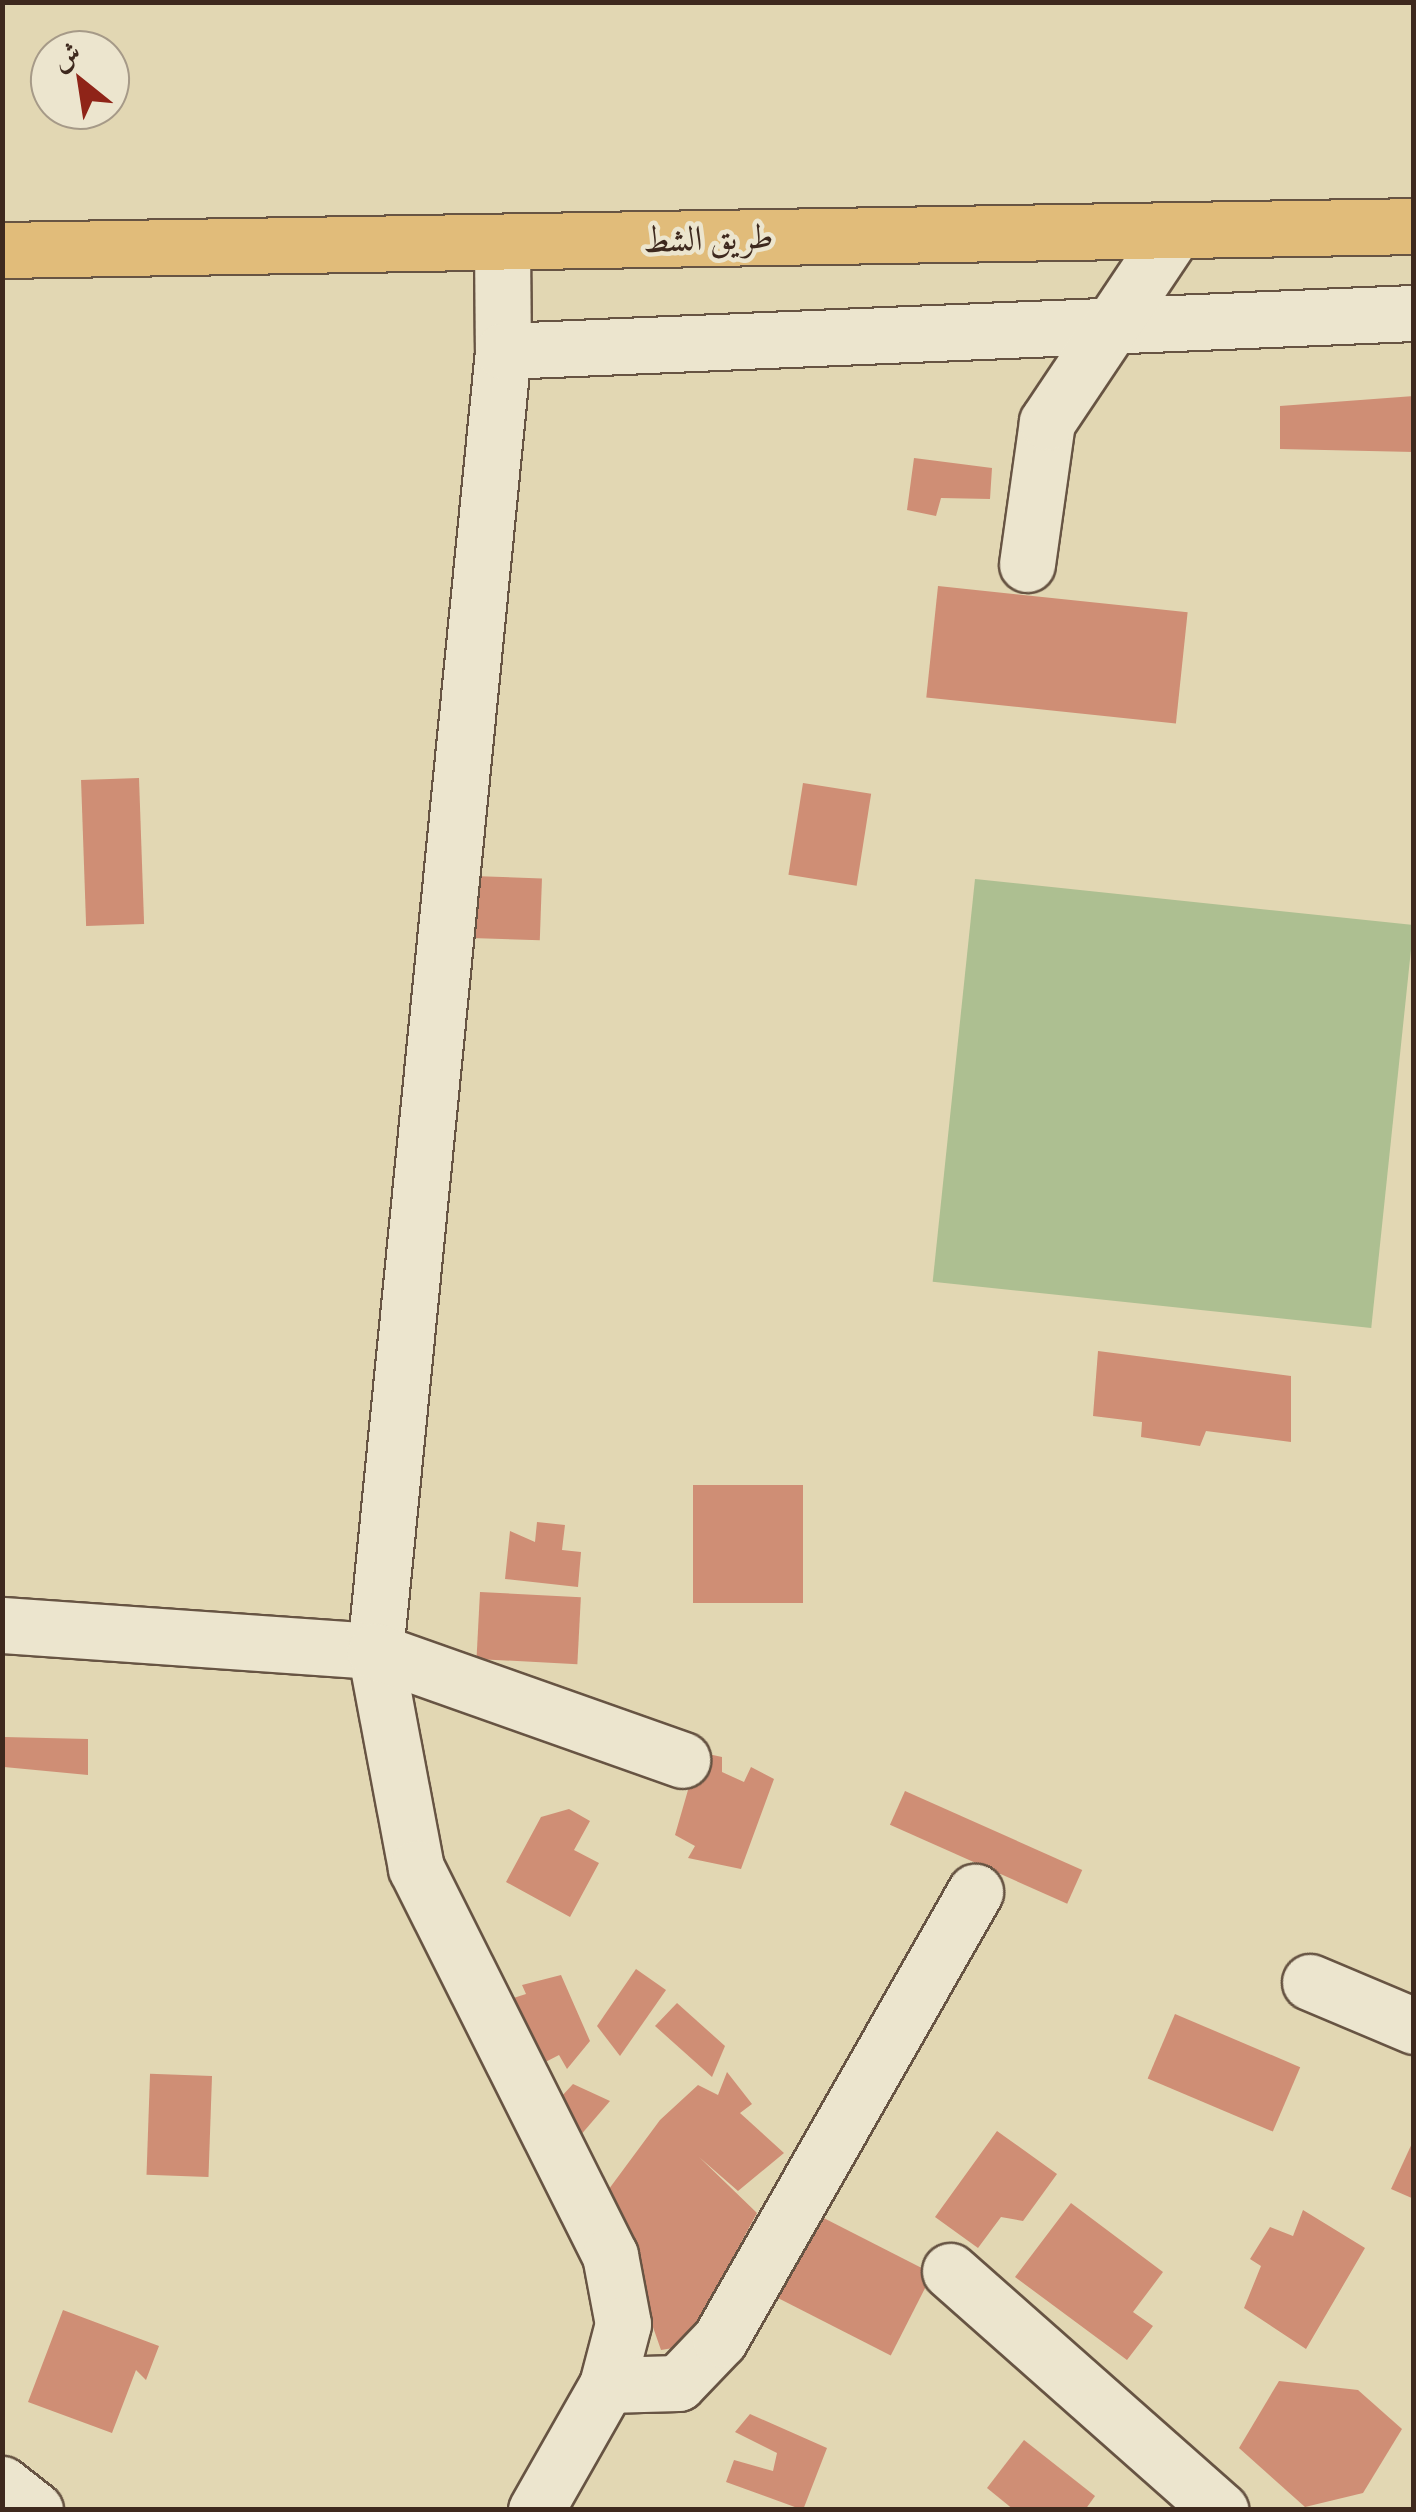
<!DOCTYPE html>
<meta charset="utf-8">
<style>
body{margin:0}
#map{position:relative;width:1416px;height:2512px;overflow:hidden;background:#e2d7b3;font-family:"EB Garamond",Amiri,serif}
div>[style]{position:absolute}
.green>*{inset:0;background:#adbf91;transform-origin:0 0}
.building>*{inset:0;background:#cf8e75;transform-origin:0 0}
.roads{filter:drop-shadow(2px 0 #675443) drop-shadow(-2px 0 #675443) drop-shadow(0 2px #675443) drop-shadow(0 -2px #675443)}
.minor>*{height:55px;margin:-27.5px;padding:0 27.5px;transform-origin:27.5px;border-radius:27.5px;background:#ece5ce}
.major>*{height:55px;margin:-27.5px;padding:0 27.5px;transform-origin:27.5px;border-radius:27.5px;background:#e1bc7a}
span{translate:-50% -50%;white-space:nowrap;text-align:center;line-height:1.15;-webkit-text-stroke:9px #ece5ce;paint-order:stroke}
.street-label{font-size:35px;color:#3e291e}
.frame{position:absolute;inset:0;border:5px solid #3e291e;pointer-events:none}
.north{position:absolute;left:30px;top:30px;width:100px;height:100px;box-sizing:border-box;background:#ece5ce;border:2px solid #a69a88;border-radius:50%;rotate:330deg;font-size:28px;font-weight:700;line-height:40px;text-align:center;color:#3e291e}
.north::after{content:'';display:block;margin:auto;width:35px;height:45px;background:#8f2418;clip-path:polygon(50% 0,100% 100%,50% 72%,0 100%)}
</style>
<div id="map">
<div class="green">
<div style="left:975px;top:879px;width:441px;height:405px;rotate:6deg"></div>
</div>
<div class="building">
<div style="clip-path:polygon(1414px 396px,1414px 452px,1280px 449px,1280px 406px)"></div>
<div style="clip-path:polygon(914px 458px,992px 468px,990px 499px,941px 498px,936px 516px,907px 510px)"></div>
<div style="left:938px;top:586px;width:251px;height:112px;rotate:6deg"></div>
<div style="left:139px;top:778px;width:146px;height:58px;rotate:88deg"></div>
<div style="left:803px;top:783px;width:69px;height:93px;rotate:9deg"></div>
<div style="left:473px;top:876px;width:69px;height:62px;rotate:2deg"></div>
<div style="clip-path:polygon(1098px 1351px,1291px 1376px,1291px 1442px,1206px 1431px,1200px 1446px,1141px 1437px,1142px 1422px,1093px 1416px)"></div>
<div style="left:803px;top:1485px;width:118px;height:110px;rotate:90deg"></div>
<div style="clip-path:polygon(537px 1522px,565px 1525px,562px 1550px,581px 1552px,578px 1587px,505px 1579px,510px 1531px,535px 1542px)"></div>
<div style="left:480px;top:1592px;width:101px;height:67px;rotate:3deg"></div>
<div style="clip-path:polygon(4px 1737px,88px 1739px,88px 1775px,4px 1767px)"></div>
<div style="clip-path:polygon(699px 1752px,722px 1757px,722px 1772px,744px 1782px,751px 1767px,774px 1779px,741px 1869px,688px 1858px,695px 1846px,675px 1835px)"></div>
<div style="left:905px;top:1791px;width:194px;height:37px;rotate:24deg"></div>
<div style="clip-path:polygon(569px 1809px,590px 1821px,574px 1850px,599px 1863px,570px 1917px,506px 1882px,541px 1817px)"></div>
<div style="clip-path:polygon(636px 1969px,666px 1990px,620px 2056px,597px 2026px)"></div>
<div style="clip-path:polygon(561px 1975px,590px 2041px,567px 2069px,559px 2055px,532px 2069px,501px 2002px,526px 1994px,522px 1985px)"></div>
<div style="clip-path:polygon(677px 2003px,725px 2046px,712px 2077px,655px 2026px)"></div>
<div style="left:1175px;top:2014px;width:136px;height:70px;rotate:23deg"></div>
<div style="clip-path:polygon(727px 2072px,752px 2104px,740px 2113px,784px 2153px,738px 2191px,699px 2157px,757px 2213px,685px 2346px,661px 2350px,606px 2193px,660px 2120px,698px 2085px,718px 2095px)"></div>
<div style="left:212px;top:2076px;width:101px;height:62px;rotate:92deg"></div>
<div style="clip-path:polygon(573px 2084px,610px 2101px,579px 2137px,548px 2111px)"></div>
<div style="clip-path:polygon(997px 2131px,1057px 2174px,1023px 2221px,1001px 2217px,978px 2248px,935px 2217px)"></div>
<div style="clip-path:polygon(1414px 2139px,1414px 2199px,1391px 2189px)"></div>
<div style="clip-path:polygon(1071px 2203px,1163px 2272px,1133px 2312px,1153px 2326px,1127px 2360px,1015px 2277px)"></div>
<div style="left:806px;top:2209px;width:142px;height:92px;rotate:27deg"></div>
<div style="clip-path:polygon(1303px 2210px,1365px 2248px,1306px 2349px,1244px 2308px,1261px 2266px,1250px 2259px,1270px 2227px,1293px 2236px)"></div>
<div style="clip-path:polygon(63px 2310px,159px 2346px,146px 2380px,136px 2370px,112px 2433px,28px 2402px)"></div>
<div style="clip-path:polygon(1279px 2381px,1358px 2390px,1402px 2429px,1363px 2493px,1305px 2507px,1239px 2448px)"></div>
<div style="clip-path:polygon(750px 2414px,827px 2448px,803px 2510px,726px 2482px,734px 2460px,773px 2471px,777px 2453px,735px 2432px)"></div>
<div style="clip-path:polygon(1024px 2440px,1095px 2496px,1085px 2510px,1014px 2510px,987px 2488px)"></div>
</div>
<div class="roads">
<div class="minor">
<div style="left:502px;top:244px;width:107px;rotate:89.5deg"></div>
<div style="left:503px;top:351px;width:1306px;rotate:95.62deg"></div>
<div style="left:375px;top:1651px;width:221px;rotate:79.3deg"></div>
<div style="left:416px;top:1868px;width:433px;rotate:63.4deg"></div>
<div style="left:610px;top:2255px;width:70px;rotate:79.3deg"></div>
<div style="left:623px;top:2324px;width:63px;rotate:104.7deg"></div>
<div style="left:607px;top:2385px;width:144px;rotate:119.6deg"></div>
<div style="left:503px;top:351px;width:912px;rotate:-2.39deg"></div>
<div style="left:1027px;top:564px;width:143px;rotate:-82deg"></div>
<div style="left:1047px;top:422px;width:229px;rotate:-56.2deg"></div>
<div style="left:2px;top:1625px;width:374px;rotate:4deg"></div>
<div style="left:375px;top:1651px;width:326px;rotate:19.5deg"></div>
<div style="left:1310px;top:1982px;width:113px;rotate:22.9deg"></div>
<div style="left:950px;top:2271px;width:361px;rotate:41.5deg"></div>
<div style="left:607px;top:2385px;width:71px;rotate:-1.6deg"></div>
<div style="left:678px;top:2383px;width:61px;rotate:-46.3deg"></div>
<div style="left:720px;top:2339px;width:515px;rotate:-60.3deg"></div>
<div style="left:2px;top:2484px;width:42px;rotate:38.2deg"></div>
</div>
<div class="major">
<div style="left:2px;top:250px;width:1412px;rotate:-0.97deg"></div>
</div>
</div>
<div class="street-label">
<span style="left:708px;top:238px;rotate:-2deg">طريق الشط</span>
</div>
<div class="frame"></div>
<div class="north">ش</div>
</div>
